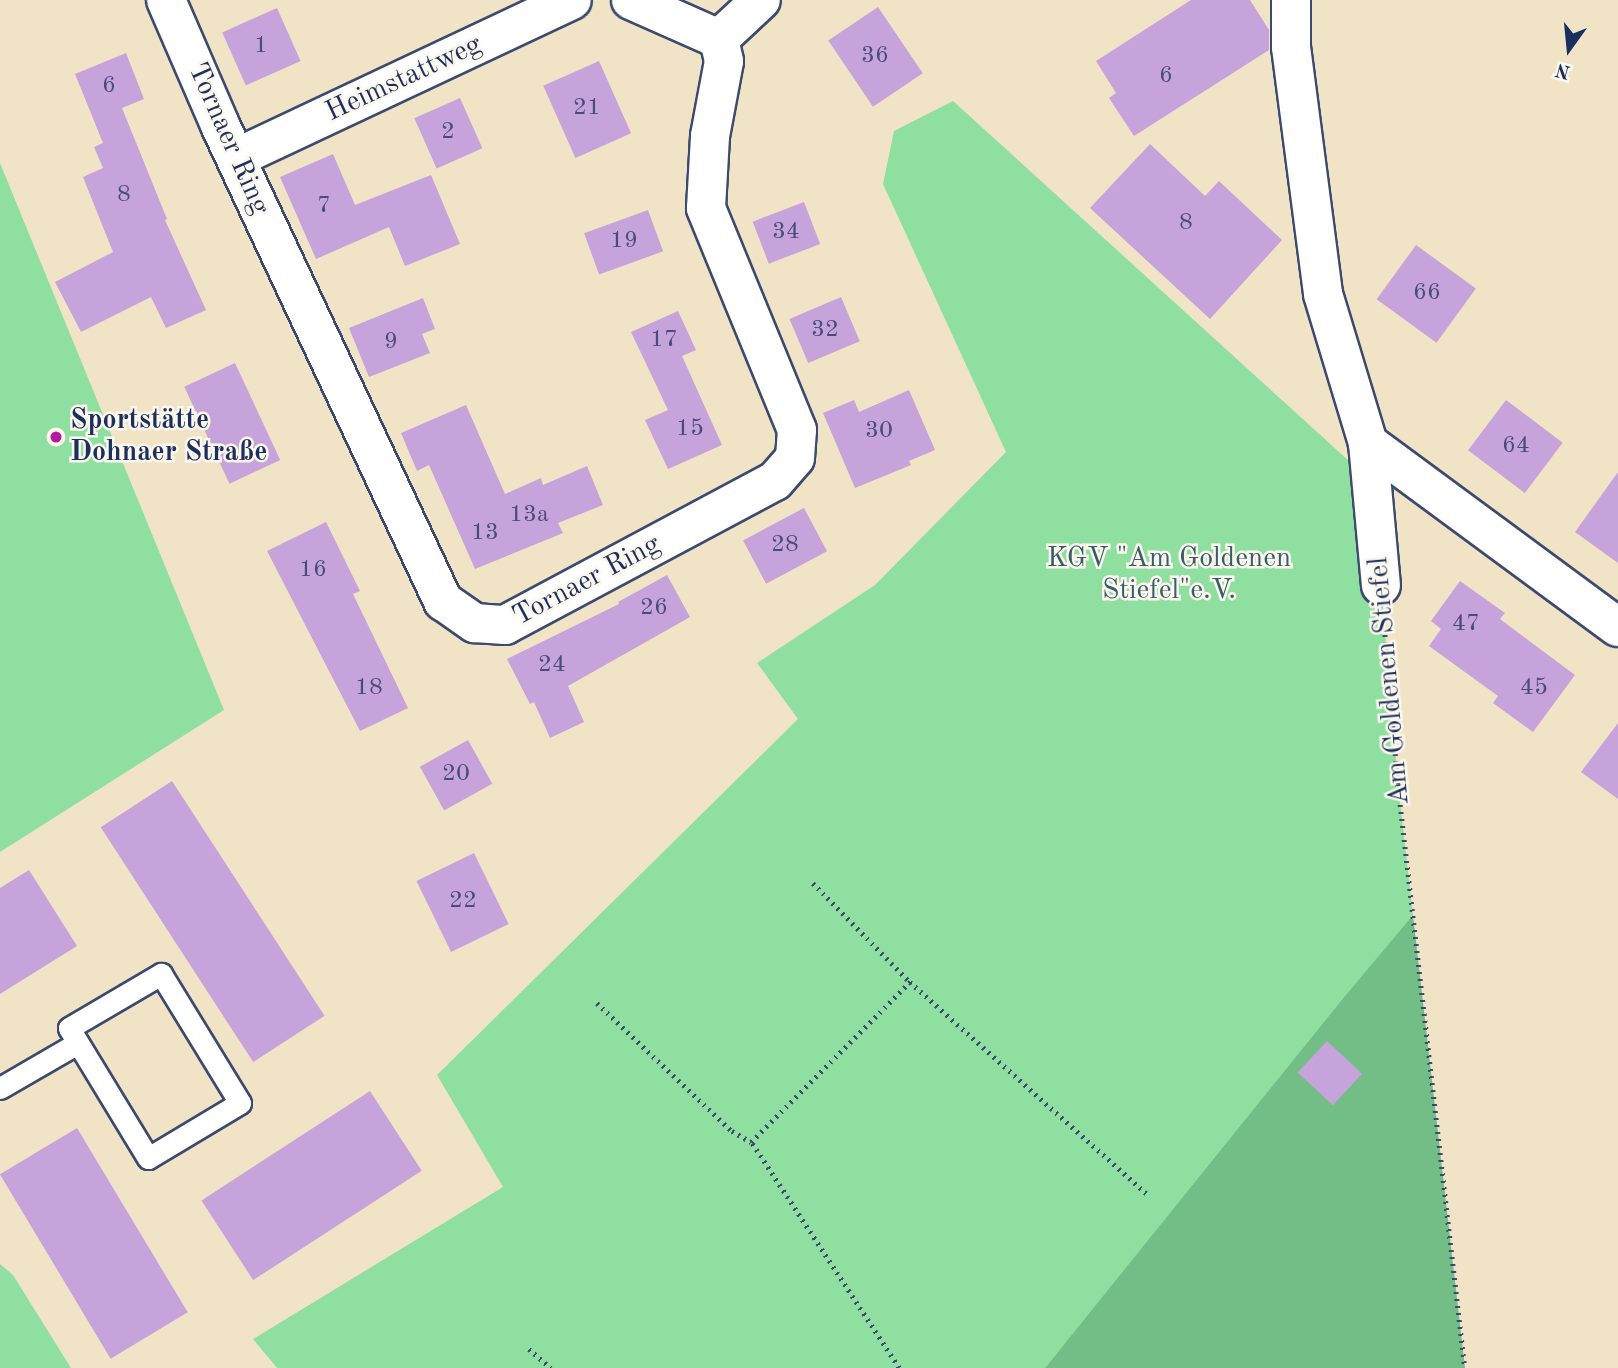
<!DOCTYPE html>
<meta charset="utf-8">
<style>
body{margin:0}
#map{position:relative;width:1618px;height:1368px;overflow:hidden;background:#f1e3c6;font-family:"Old Standard TT",serif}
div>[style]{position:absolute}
.green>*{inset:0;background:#8fe0a0}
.forest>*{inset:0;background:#73be86}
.building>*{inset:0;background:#c7a3db;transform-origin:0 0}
.path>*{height:4.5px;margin-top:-2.25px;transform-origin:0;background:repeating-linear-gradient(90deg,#3b4a6e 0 2px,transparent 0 7px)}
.roads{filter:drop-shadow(2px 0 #3b4a6e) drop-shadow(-2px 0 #3b4a6e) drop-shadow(0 2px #3b4a6e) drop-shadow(0 -2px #3b4a6e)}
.service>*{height:21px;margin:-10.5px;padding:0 10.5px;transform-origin:10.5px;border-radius:10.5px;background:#fff}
.minor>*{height:38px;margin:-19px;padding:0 19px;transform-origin:19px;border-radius:19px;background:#fff}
.dots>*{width:19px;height:19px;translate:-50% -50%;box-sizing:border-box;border:4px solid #fbf7ec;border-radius:50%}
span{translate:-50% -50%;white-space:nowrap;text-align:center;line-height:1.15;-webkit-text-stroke:5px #fbf7ec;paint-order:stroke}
.number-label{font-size:24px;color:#464c7d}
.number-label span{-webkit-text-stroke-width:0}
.street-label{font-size:28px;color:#1b2f5e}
.poi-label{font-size:28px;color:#1b2f5e;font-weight:700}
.left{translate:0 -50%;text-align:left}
.park-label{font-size:28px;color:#385b6e}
.north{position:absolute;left:1534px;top:14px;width:70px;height:70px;-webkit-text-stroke:5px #fbf7ec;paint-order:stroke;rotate:195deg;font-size:19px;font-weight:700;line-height:28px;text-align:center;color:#1b2f5e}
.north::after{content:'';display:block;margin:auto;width:24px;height:32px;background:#1b2f5e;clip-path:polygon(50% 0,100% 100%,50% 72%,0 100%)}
</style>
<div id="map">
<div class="green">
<div style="clip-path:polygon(953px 101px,1360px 471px,1381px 585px,1398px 784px,1413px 915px,1045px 1368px,277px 1368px,253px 1339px,503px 1187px,437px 1075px,798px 719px,757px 663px,875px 585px,1006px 452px,883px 184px,894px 131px)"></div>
<div style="clip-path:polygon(0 163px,224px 710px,0 852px)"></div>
<div style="clip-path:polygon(0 1264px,13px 1275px,71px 1368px,0 1368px)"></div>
</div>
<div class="forest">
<div style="clip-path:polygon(1413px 915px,1465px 1368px,1045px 1368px,1341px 1001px)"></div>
</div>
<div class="building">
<div style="clip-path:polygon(1191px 0,1250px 0,1269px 30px,1269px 50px,1134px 136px,1109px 98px,1116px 93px,1096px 61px)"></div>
<div style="left:878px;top:7px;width:80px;height:60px;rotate:56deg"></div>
<div style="left:277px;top:8px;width:58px;height:60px;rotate:66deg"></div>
<div style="clip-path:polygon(126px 53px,144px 99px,122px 108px,167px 219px,165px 220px,206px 310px,166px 328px,151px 297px,81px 332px,55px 282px,113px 252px,83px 177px,103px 168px,94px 147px,103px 143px,75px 74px)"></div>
<div style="left:599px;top:61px;width:79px;height:61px;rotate:66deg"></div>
<div style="left:460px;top:98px;width:55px;height:50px;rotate:66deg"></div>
<div style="clip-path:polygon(1150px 144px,1205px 196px,1219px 181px,1282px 240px,1210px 319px,1090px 208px)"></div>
<div style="clip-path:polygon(333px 154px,355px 205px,431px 175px,460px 244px,405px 266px,389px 227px,316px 259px,280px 177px)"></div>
<div style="left:804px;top:202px;width:45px;height:55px;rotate:69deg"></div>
<div style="left:648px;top:210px;width:44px;height:68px;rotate:70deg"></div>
<div style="left:1416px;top:245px;width:74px;height:67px;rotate:36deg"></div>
<div style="left:841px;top:297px;width:48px;height:56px;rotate:67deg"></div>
<div style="clip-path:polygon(423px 298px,435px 329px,422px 334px,430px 353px,369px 377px,349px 328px)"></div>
<div style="clip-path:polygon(678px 311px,696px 350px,682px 356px,722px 445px,668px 469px,645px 420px,668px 410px,631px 332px)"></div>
<div style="left:235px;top:363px;width:107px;height:56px;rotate:65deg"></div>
<div style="clip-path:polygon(909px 390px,935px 450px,909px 461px,911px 465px,855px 488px,823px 413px,854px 400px,859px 412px)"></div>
<div style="left:1506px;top:400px;width:71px;height:63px;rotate:37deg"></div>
<div style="clip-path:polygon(466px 405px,505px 494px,541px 478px,543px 485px,587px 466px,603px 505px,558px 523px,563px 533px,475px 569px,429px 465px,417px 471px,401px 433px)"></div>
<div style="clip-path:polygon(1618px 472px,1618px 563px,1575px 532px)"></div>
<div style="left:804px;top:508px;width:49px;height:69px;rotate:62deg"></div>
<div style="clip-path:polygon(326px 522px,360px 591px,353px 594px,408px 708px,360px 731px,267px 551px)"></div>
<div style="clip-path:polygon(667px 575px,690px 617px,568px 686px,584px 722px,550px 738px,534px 702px,530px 704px,507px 659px,619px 604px,618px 602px)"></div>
<div style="clip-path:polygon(1460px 581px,1505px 613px,1500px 619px,1575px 675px,1533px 732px,1493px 703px,1498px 696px,1429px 646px,1441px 629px,1431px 621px)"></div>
<div style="clip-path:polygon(1618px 723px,1618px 799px,1581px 772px)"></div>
<div style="left:468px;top:740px;width:50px;height:55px;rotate:61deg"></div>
<div style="left:172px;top:781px;width:280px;height:85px;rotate:57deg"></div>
<div style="left:474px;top:853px;width:79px;height:64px;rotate:64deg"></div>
<div style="clip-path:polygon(29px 870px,77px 946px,0 994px,0 888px)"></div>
<div style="left:1327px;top:1041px;width:48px;height:43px;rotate:43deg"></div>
<div style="left:370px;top:1091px;width:95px;height:201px;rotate:57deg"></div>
<div style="left:77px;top:1128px;width:215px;height:90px;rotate:59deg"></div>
</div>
<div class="path">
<div style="left:1384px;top:621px;width:164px;rotate:85.1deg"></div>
<div style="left:1398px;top:784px;width:588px;rotate:83.46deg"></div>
<div style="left:813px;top:883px;width:139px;rotate:45.6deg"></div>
<div style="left:597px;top:1003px;width:186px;rotate:43.5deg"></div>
<div style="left:732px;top:1131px;width:22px;rotate:30deg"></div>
<div style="left:529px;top:1349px;width:29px;rotate:41deg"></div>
<div style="left:899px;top:1368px;width:270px;rotate:-123.2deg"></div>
<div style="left:751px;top:1142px;width:226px;rotate:-45.2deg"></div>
<div style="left:910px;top:982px;width:321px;rotate:41.8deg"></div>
</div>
<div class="roads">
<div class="service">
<div style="left:161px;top:974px;width:151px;rotate:58.5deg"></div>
<div style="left:240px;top:1103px;width:107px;rotate:149.1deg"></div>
<div style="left:148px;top:1158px;width:152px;rotate:-121.3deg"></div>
<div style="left:69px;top:1028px;width:107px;rotate:-30.4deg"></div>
<div style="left:0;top:1088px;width:88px;rotate:-30.1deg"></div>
</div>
<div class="minor">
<div style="left:166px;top:0;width:136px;rotate:66.6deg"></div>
<div style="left:220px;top:125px;width:526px;rotate:64.9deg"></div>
<div style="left:443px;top:601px;width:39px;rotate:35deg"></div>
<div style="left:475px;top:623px;width:30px;rotate:4deg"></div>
<div style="left:505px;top:625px;width:306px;rotate:-28.1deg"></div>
<div style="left:775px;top:481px;width:30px;rotate:-49deg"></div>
<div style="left:795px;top:458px;width:28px;rotate:-86deg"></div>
<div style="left:797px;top:430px;width:240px;rotate:-112.3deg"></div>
<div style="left:706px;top:208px;width:72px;rotate:-86.8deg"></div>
<div style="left:710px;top:136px;width:76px;rotate:-79.4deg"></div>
<div style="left:724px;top:61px;width:23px;rotate:-103deg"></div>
<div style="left:719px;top:39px;width:57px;rotate:-42.9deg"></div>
<div style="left:631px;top:0;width:96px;rotate:23.9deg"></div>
<div style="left:1291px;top:0;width:47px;rotate:90deg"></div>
<div style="left:1291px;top:47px;width:249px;rotate:82.6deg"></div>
<div style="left:1323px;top:294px;width:156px;rotate:73.2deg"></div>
<div style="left:1368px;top:443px;width:143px;rotate:84.8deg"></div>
<div style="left:236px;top:158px;width:371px;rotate:-25.2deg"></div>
<div style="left:1368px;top:443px;width:310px;rotate:36.4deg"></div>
</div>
</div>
<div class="dots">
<div style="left:56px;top:437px;background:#b5179e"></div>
</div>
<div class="number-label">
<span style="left:261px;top:47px">1</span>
<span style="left:875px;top:57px">36</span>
<span style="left:1166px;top:77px">6</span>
<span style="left:109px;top:87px">6</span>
<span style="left:587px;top:109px">21</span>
<span style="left:448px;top:133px">2</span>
<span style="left:124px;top:196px">8</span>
<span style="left:324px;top:207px">7</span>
<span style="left:1186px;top:224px">8</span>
<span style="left:786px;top:233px">34</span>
<span style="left:624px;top:242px">19</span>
<span style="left:1427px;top:294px">66</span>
<span style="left:825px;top:331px">32</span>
<span style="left:664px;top:341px">17</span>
<span style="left:391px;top:343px">9</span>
<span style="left:690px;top:430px">15</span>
<span style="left:879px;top:432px">30</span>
<span style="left:1516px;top:447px">64</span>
<span style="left:529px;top:516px">13a</span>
<span style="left:485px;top:534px">13</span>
<span style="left:785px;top:546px">28</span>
<span style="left:313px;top:571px">16</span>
<span style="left:654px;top:609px">26</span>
<span style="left:1466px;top:625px">47</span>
<span style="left:552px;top:666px">24</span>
<span style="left:369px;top:689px">18</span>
<span style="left:1534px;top:689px">45</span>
<span style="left:456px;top:775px">20</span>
<span style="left:463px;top:902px">22</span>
</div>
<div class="street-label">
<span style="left:404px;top:79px;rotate:-25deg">Heimstattweg</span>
<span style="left:228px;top:139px;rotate:66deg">Tornaer Ring</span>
<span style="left:587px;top:581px;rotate:-28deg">Tornaer Ring</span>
<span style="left:1390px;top:681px;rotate:-95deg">Am Goldenen Stiefel</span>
</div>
<div class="poi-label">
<span class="left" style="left:70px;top:437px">Sportstätte<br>Dohnaer Straße</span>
</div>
<div class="park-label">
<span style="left:1169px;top:575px">KGV "Am Goldenen<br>Stiefel"e.V.</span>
</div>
<div class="north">N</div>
</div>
